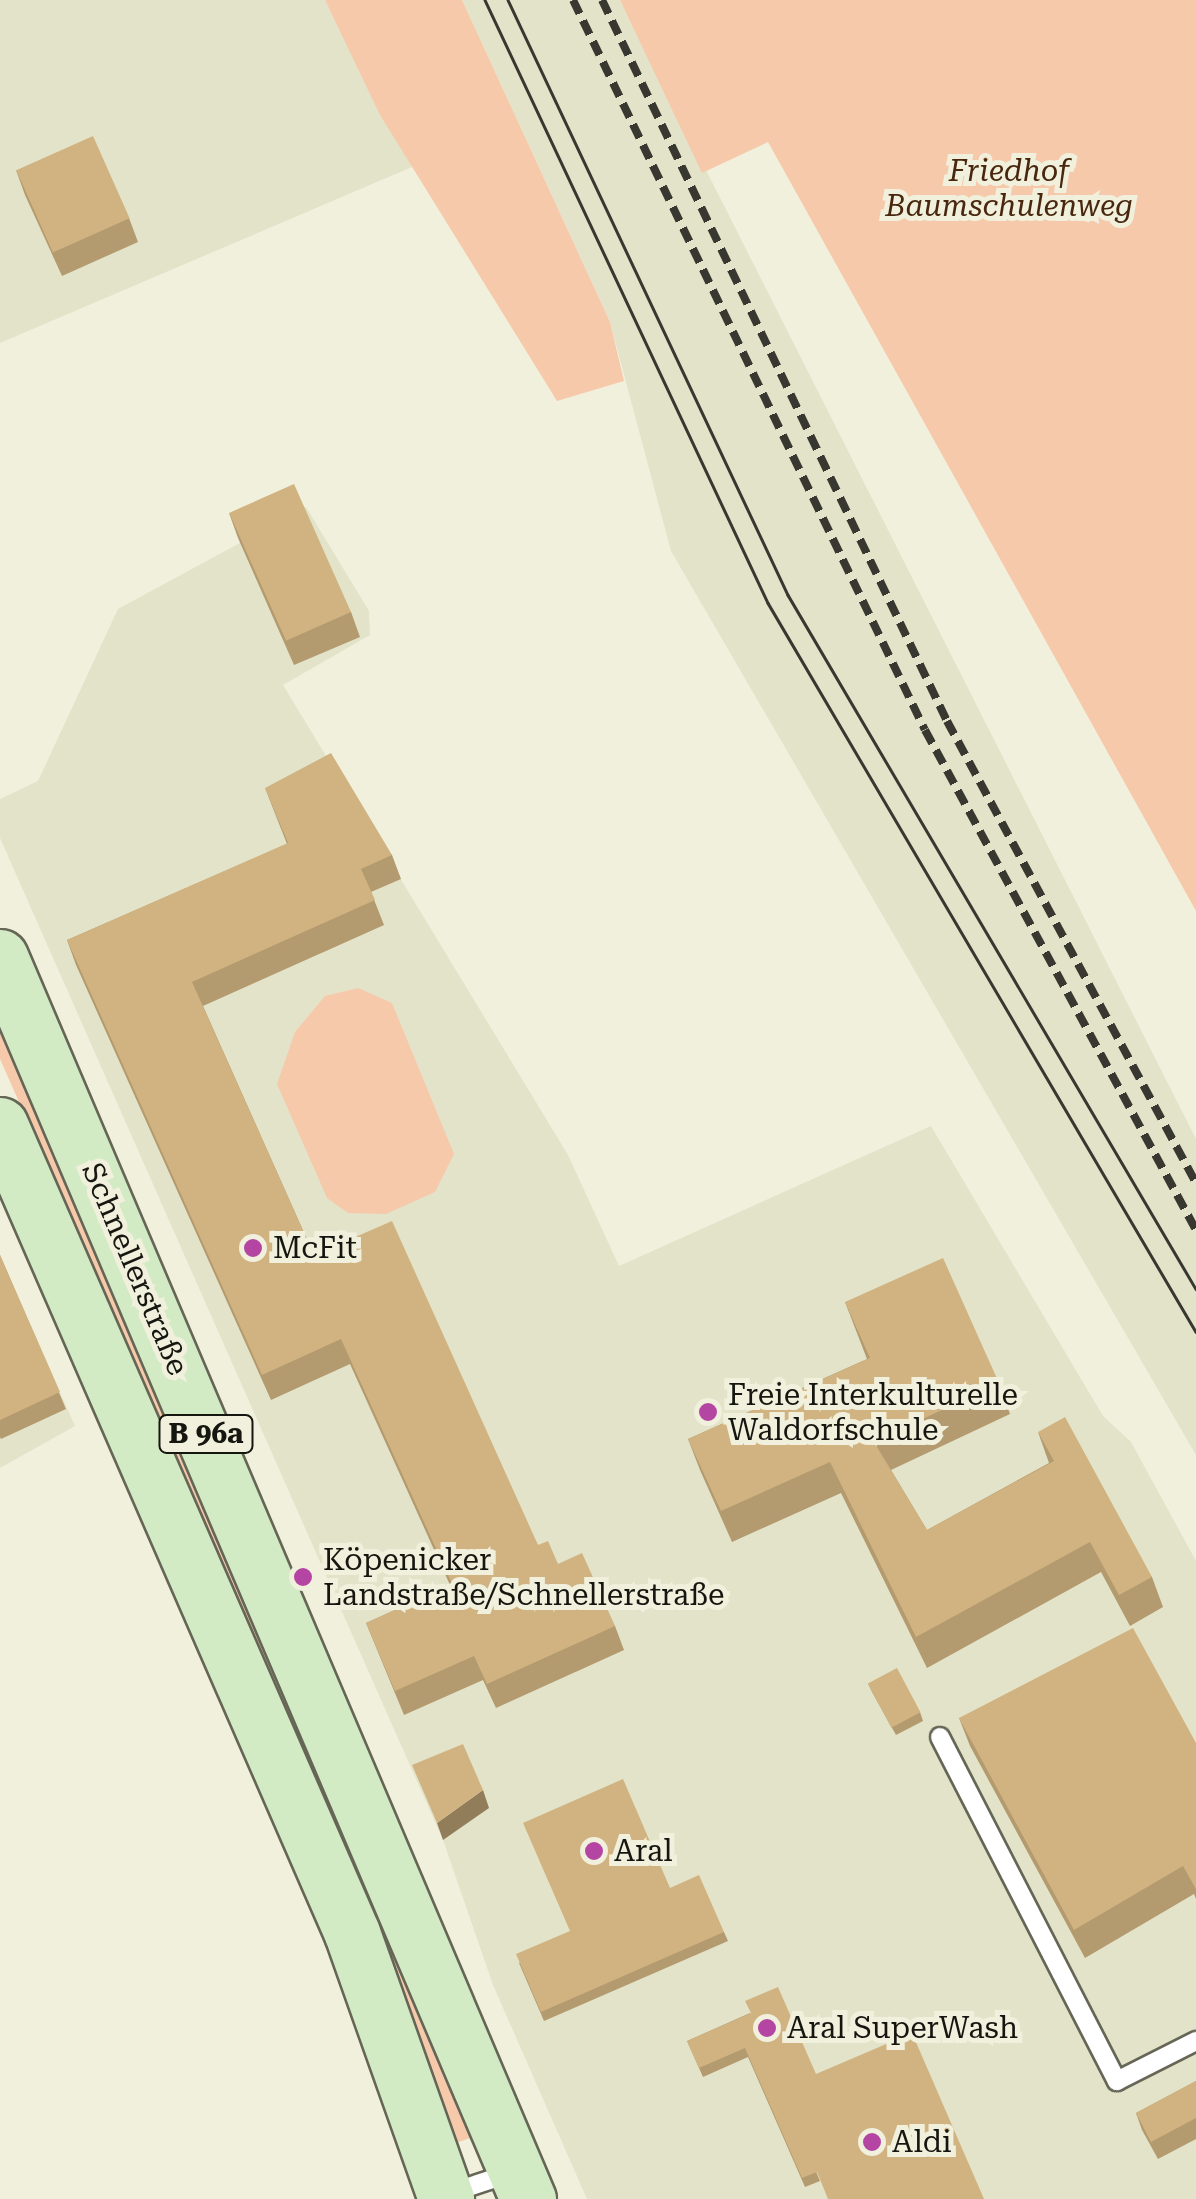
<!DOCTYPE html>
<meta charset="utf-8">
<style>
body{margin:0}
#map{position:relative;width:1196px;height:2199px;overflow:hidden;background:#f0f0dd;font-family:"Roboto Serif",serif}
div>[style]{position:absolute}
.built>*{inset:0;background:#e3e3c9}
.green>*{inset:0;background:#f7c9ab}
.roads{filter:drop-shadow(2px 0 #656656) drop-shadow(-2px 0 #656656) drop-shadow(0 2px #656656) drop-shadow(0 -2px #656656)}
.lane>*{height:18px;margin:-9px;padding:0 9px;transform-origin:9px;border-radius:9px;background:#fff}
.primary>*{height:55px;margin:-27.5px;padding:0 27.5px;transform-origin:27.5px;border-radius:27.5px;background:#d3ebc4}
.tram>*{height:2.5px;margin:-1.25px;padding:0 1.25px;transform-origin:1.25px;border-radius:1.25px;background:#383830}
.rail>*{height:8px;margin-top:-4px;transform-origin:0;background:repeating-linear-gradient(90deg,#383830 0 15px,transparent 0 23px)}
.wall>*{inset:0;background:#b39a6f}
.shaded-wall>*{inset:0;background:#927d5a}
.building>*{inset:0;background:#d0b381;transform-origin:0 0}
.dots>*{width:28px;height:28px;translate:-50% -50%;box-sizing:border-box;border:5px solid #f0f0dd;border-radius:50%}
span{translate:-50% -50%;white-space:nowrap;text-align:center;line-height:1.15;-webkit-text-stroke:10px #f0f0dd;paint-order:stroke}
.shield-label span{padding:2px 8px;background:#f0f0dd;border:2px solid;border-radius:8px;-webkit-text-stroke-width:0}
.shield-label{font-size:28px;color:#161610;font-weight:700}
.park-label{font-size:30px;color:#49270e;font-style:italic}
.poi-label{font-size:30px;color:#161610}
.left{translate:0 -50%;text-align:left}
.street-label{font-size:30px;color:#161610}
</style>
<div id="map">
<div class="built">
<div style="clip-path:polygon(0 0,325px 0,412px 167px,0 343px)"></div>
<div style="clip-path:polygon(462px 0,620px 0,1196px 1139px,1196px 1455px,671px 551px,610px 322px)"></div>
<div style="clip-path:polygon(306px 507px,369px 611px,370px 635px,283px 685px,568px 1155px,619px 1266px,931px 1126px,1103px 1416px,1131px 1442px,1196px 1561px,1196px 2199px,587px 2199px,493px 1985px,443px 1840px,0 838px,0 799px,38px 781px,118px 609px)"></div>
<div style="clip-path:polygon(0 1257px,75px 1426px,0 1468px)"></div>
</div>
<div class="green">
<div style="clip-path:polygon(325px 0,462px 0,610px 322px,624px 381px,557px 401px,380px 115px)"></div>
<div style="clip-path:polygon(620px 0,1196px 0,1196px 911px,768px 142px,702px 173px)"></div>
<div style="clip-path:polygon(358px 988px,392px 1003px,454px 1154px,435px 1192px,386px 1214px,348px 1213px,327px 1198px,277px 1084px,295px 1032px,325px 996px)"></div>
<div style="clip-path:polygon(0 1030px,195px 1467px,473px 2137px,453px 2144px,283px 1699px,0 1059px)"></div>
</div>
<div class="roads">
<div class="lane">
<div style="left:940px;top:1737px;width:387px;rotate:62.8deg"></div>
<div style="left:1117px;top:2081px;width:89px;rotate:-26.9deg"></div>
<div style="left:450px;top:2193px;width:64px;rotate:-18.2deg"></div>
</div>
<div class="primary">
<div style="left:0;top:957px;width:1350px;rotate:66.97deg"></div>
<div style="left:0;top:1125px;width:881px;rotate:66.46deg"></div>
<div style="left:352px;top:1933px;width:282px;rotate:70.5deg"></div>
</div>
</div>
<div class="tram">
<div style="left:485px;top:0;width:666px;rotate:64.86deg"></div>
<div style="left:768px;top:603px;width:845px;rotate:59.58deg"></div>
<div style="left:508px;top:0;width:658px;rotate:64.8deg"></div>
<div style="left:788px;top:595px;width:805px;rotate:59.55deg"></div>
</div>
<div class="rail">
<div style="left:573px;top:0;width:810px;rotate:64.26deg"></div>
<div style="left:925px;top:730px;width:569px;rotate:61.54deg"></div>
<div style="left:602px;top:0;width:799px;rotate:64.43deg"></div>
<div style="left:947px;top:721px;width:525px;rotate:61.68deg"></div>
</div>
<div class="wall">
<div style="clip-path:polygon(16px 170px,129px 218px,138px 242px,62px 276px,25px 195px)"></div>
<div style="clip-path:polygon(229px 513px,351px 612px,360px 637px,294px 665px,238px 538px)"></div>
<div style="clip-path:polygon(265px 788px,392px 855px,401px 879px,371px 892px,384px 925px,203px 1006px,314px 1255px,538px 1545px,558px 1564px,615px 1626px,624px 1650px,496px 1708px,483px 1680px,404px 1715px,366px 1623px,450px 1585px,350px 1364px,271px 1400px,76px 965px,67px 940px,287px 844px)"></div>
<div style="clip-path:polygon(0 1255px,66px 1409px,1px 1439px,0 1437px)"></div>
<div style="clip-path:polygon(845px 1302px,999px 1383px,1010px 1414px,891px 1470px,927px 1530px,1049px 1463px,1038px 1432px,1152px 1577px,1163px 1607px,1130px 1626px,1101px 1572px,927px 1668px,841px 1493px,732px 1542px,700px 1470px,688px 1439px,867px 1359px)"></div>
<div style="clip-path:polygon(868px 1683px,920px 1712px,923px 1721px,896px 1735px,872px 1692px)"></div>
<div style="clip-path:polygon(959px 1718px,1196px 1743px,1196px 1899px,1194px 1894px,1085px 1958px,970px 1746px)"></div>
<div style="clip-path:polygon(670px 1888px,724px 1932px,728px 1941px,544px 2021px,519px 1963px)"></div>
<div style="clip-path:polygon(750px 2013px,820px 2181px,805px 2187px,748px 2057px,703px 2077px,687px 2041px)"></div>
<div style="clip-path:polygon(1196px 2081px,1196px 2139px,1158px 2159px,1142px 2130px,1136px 2113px)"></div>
</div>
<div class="shaded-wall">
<div style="clip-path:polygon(483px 1790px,489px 1808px,443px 1840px,437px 1823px)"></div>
</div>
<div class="building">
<div style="left:93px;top:136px;width:90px;height:84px;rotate:66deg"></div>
<div style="left:294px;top:484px;width:140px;height:71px;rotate:66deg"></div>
<div style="clip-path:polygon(331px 753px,392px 855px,361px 869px,375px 900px,192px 982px,314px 1255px,392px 1221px,538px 1545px,548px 1541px,558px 1564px,582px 1553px,615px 1626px,487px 1684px,474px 1656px,395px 1691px,366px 1623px,452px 1584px,341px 1339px,262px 1375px,67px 940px,288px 843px,265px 788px)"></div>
<div style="clip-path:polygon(0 1255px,60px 1392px,0 1420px)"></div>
<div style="clip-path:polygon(943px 1258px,999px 1383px,874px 1442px,927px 1530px,1054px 1461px,1038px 1432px,1065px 1417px,1152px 1577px,1119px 1595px,1090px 1542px,916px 1637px,830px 1462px,721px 1511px,688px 1439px,870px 1358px,845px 1302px)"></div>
<div style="clip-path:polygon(1133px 1628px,1196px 1743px,1196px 1889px,1183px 1866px,1074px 1930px,959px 1718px)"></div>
<div style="left:897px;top:1668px;width:50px;height:33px;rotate:62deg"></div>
<div style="clip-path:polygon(463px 1744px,483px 1790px,437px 1823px,412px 1765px)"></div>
<div style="clip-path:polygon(623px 1779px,670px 1888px,699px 1875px,724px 1932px,541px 2012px,516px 1954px,570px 1931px,523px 1823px)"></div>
<div style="clip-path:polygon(778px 1987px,816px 2074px,912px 2033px,984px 2199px,828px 2199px,817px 2172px,802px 2178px,745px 2048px,699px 2068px,687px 2041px,751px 2013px,745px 2001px)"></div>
<div style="clip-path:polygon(1196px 2081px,1196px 2118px,1151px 2142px,1136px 2113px)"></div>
</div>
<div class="dots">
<div style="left:253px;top:1248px;background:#b545a2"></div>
<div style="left:708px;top:1412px;background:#b545a2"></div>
<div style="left:303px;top:1577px;background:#b545a2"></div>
<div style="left:594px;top:1851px;background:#b545a2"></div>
<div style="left:767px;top:2028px;background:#b545a2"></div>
<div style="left:872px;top:2142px;background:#b545a2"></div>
</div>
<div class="shield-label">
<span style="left:206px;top:1434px">B 96a</span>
</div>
<div class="park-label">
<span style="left:1009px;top:188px">Friedhof<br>Baumschulenweg</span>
</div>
<div class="poi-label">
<span class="left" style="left:273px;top:1248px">McFit</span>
<span class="left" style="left:728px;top:1412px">Freie Interkulturelle<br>Waldorfschule</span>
<span class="left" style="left:323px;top:1577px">Köpenicker<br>Landstraße/Schnellerstraße</span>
<span class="left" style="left:614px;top:1851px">Aral</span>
<span class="left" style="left:787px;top:2028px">Aral SuperWash</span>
<span class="left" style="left:892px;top:2142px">Aldi</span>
</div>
<div class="street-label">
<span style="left:135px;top:1269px;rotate:67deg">Schnellerstraße</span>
</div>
</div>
